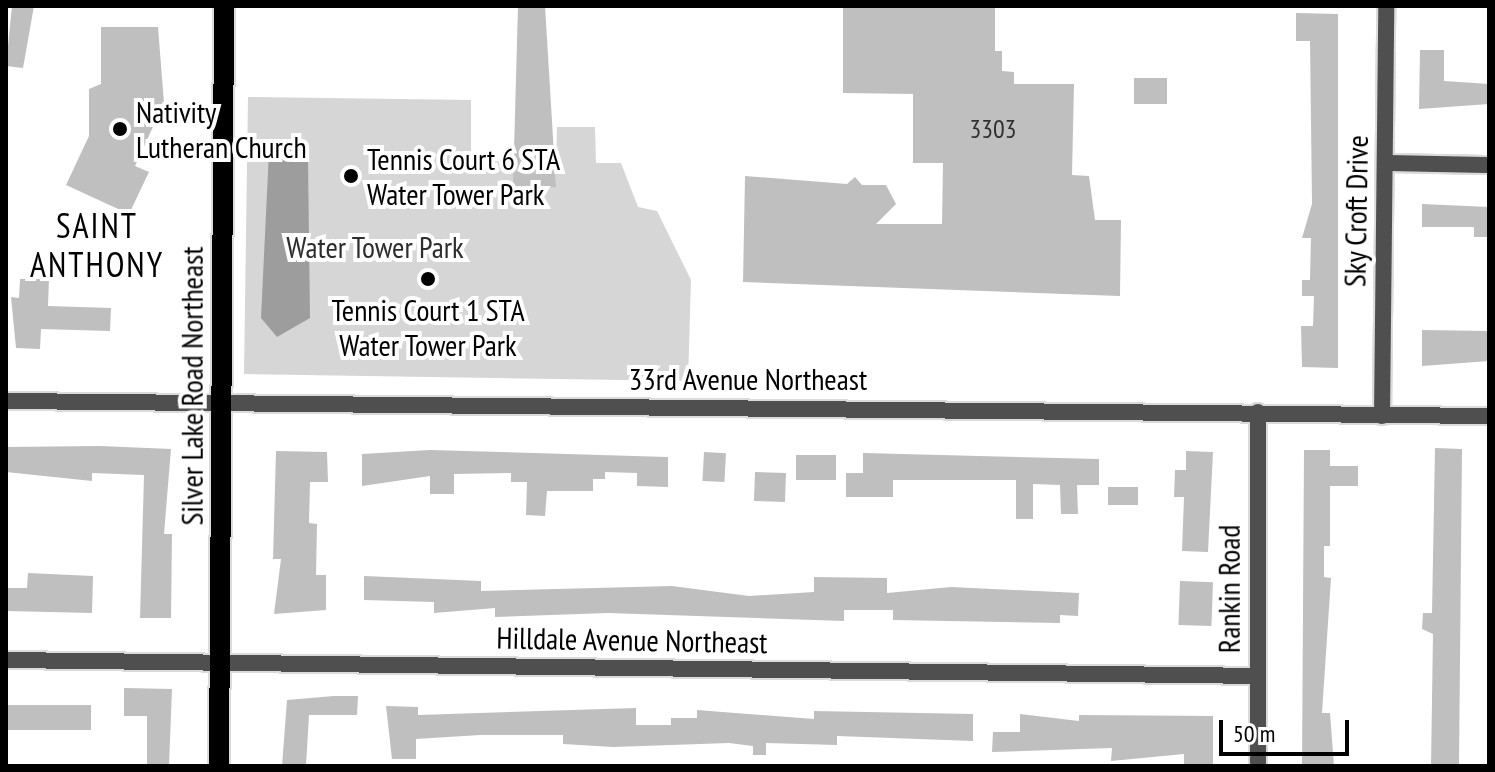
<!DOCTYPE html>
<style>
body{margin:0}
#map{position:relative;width:1495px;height:772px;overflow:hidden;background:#fff;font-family:"PT Sans Narrow",sans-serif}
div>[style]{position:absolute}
.green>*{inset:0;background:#d6d6d6}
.water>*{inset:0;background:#9d9d9d}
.building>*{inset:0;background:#bfbfbf;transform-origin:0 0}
.roads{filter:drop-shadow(2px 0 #dbdbdb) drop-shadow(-2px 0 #dbdbdb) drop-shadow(0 2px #dbdbdb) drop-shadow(0 -2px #dbdbdb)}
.minor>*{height:16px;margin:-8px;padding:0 8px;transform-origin:8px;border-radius:8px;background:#4f4f4f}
.major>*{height:20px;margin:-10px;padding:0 10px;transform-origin:10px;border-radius:10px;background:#000}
.dots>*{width:22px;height:22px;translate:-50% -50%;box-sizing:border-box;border:4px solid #fff;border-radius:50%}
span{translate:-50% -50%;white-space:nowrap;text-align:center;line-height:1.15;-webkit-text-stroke:8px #fff;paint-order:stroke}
.number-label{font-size:26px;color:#303030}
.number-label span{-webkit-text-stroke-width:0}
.poi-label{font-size:30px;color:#000}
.left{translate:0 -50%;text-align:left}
.street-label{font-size:30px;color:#000}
.park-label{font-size:30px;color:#2d2d2d}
.quarter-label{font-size:34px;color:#000;letter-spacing:2px}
.frame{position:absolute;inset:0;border:8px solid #000;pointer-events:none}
.scale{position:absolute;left:1219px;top:720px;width:130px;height:36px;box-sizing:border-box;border:4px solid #000;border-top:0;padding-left:10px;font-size:24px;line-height:28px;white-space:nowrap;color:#000;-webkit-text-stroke:6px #fff;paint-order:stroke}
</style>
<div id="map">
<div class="green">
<div style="clip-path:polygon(248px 97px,471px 100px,471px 161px,556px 162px,557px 127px,595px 127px,596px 163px,621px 163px,638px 207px,657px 211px,691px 280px,688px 381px,244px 374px)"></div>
</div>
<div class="water">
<div style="clip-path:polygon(294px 144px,308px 160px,310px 318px,277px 337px,261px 318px,269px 151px)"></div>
</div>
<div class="building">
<div style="clip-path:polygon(12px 6px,34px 6px,23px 68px,6px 66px)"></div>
<div style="clip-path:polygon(518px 6px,545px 6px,556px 187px,513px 187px)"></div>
<div style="clip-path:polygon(843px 6px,995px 6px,995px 51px,1002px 51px,1002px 71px,1014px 72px,1014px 84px,1074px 84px,1072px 175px,1089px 176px,1095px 220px,1121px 220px,1120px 296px,743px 282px,745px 176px,847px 184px,855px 177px,862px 185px,886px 185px,896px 204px,876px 224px,942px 224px,943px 163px,913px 163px,913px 94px,843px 93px)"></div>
<div style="clip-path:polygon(1296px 13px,1338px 14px,1338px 368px,1302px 367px,1301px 326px,1313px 326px,1314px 296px,1302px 296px,1302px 280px,1310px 280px,1311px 238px,1302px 238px,1312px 204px,1310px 41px,1296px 41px)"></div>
<div style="clip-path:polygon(101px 27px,158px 27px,164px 103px,135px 166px,149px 172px,129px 214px,66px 185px,89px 136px,89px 89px,101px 84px)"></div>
<div style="clip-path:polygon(1420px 50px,1444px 50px,1444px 81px,1489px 84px,1489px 104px,1419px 109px)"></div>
<div style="left:1134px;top:78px;width:33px;height:26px"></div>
<div style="clip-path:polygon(1422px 204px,1489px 207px,1489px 237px,1474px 237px,1474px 227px,1422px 227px)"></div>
<div style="clip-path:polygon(20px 279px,49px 279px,48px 306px,111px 308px,110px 331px,41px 329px,40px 349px,16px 348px,11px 297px,19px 298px)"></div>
<div style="clip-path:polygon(1422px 330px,1489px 331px,1489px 361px,1422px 366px)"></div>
<div style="clip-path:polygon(100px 446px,171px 449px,164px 534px,172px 534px,171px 618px,140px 618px,144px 475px,92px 473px,92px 481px,6px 472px,6px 447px)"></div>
<div style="clip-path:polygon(1435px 448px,1462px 449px,1459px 766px,1431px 766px,1433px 634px,1422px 629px,1423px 613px,1432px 613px)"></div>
<div style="clip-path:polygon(430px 450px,668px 457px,668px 487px,637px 486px,637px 473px,605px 472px,605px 479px,593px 479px,593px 491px,547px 491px,545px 516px,526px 515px,527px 482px,511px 482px,511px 473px,454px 474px,454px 494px,430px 494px,430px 476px,362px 486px,362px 454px)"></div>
<div style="clip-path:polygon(1304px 450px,1330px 450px,1330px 466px,1358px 466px,1358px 486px,1330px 486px,1330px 546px,1324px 546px,1324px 577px,1331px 578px,1322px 713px,1330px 713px,1334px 766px,1302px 766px)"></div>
<div style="clip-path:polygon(276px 451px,327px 452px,328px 482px,310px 482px,309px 523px,317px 524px,316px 575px,326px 575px,326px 610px,274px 614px,281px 559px,273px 559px)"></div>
<div style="clip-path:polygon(1186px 451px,1213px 452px,1208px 552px,1182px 551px,1184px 497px,1174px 497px,1175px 470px,1186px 470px)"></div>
<div style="left:704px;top:452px;width:22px;height:29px;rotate:3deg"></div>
<div style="clip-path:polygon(863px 453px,1099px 459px,1099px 485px,1077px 485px,1078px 514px,1061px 514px,1060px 485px,1033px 484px,1033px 519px,1016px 519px,1016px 480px,893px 480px,893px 497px,846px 497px,846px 473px,863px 473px)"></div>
<div style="left:796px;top:455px;width:40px;height:25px"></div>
<div style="left:755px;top:472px;width:31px;height:29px;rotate:2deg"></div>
<div style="left:1108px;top:487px;width:30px;height:18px"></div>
<div style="clip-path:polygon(28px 573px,93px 576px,92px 613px,6px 611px,6px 588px,27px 588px)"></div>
<div style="clip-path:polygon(364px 576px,481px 581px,481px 591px,672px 586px,749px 596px,814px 592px,814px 577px,887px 578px,887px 593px,951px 587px,1079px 593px,1078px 616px,1060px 615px,1060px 623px,893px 620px,893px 610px,844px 610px,844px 621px,608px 613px,495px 617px,495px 608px,434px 613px,434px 602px,364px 600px)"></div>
<div style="left:1180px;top:581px;width:33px;height:44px;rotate:2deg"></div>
<div style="clip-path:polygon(124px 688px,172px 689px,169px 766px,147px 766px,147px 716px,124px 716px)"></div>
<div style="clip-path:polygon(334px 696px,358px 696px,357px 715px,309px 715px,306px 766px,282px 766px,287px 700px)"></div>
<div style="left:91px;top:705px;width:25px;height:85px;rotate:90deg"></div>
<div style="clip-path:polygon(386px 706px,418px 707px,418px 715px,636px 708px,636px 725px,671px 725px,671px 718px,697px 718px,697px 710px,814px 719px,814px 711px,973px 714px,973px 741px,837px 736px,837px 745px,766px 743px,766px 755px,753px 755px,753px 746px,729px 743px,613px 747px,563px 744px,563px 735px,480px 735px,416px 739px,416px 759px,392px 759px)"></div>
<div style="clip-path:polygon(1020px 714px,1079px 721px,1079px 715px,1213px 716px,1213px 766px,1184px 766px,1184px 754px,1111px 761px,1112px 748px,992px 752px,993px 732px,1020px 732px)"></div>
</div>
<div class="roads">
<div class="minor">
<div style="left:1385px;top:163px;width:104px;rotate:1.1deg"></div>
<div style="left:6px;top:401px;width:1483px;rotate:0.58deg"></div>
<div style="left:1382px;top:416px;width:410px;rotate:-89.4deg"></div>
<div style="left:6px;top:660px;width:1251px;rotate:0.73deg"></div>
<div style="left:1258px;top:766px;width:354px;rotate:-90deg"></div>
</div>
<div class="major">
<div style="left:219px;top:766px;width:760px;rotate:-89.62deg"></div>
</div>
</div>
<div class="dots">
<div style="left:120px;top:129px;background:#000"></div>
<div style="left:351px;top:176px;background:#000"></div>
<div style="left:428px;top:279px;background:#000"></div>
</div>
<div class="number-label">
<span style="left:993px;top:129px">3303</span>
</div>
<div class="poi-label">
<span class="left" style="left:136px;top:129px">Nativity<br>Lutheran Church</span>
<span class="left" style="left:367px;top:176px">Tennis Court 6 STA<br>Water Tower Park</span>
<span style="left:428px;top:327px">Tennis Court 1 STA<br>Water Tower Park</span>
</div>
<div class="street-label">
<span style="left:1356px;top:211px;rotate:-89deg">Sky Croft Drive</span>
<span style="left:748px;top:379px">33rd Avenue Northeast</span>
<span style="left:192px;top:386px;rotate:-90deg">Silver Lake Road Northeast</span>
<span style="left:1229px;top:589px;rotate:-90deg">Rankin Road</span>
<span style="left:632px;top:640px;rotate:1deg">Hilldale Avenue Northeast</span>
</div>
<div class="park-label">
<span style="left:375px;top:247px">Water Tower Park</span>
</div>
<div class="quarter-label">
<span style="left:97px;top:245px">SAINT<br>ANTHONY</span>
</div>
<div class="frame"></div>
<div class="scale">50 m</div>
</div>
